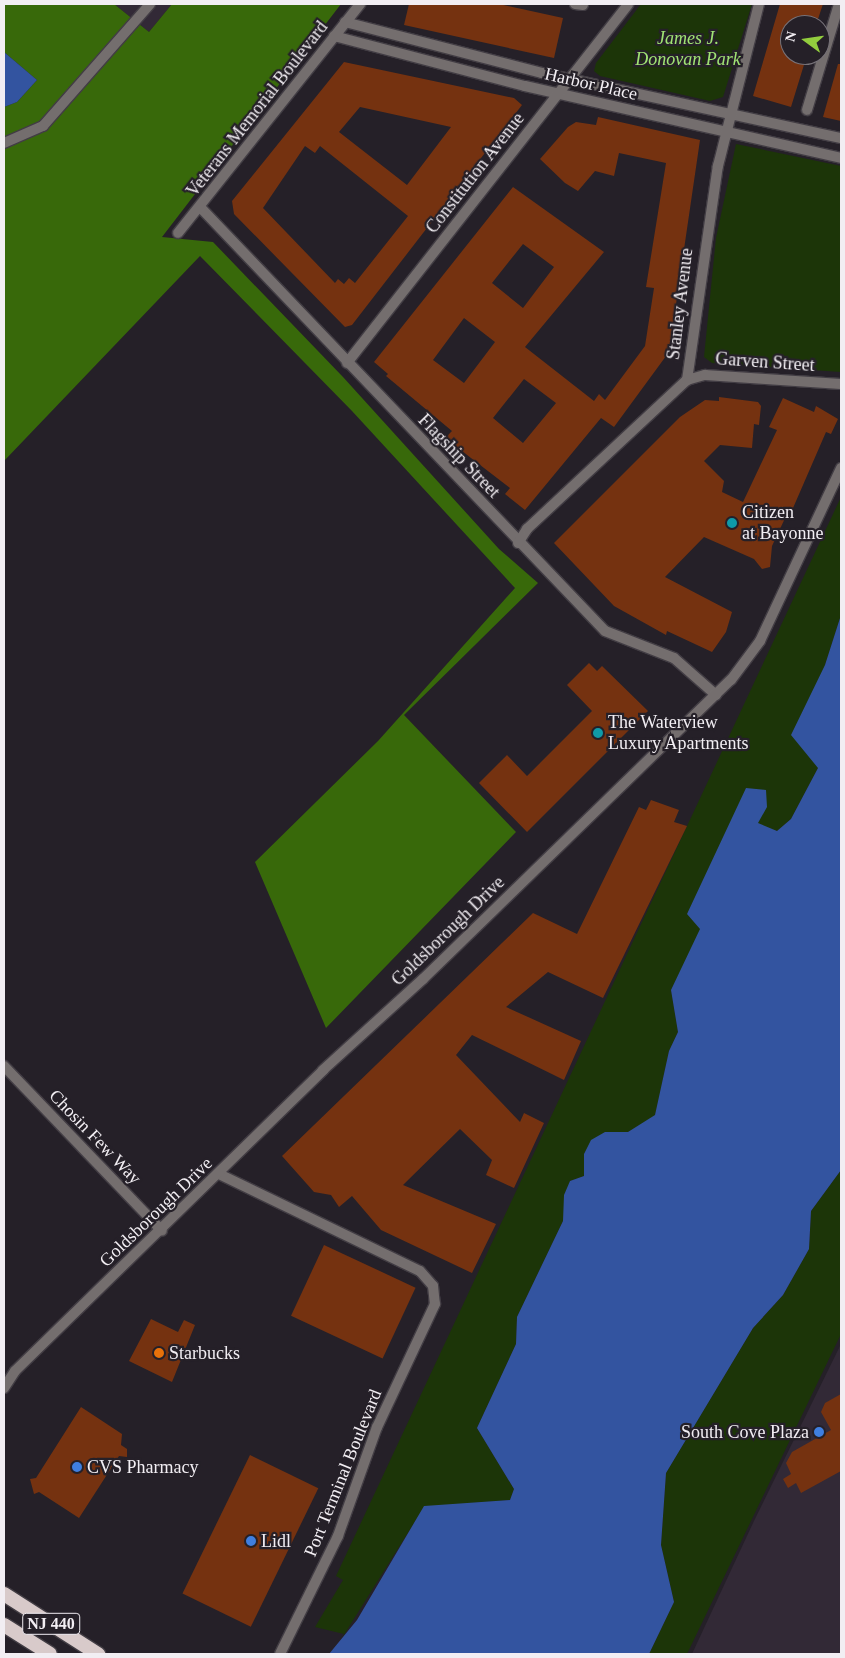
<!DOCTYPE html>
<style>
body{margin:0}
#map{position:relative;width:845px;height:1658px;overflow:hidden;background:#252028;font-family:"Times New Roman",serif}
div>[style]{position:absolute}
.built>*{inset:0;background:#322936}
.green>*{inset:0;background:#1c3508}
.forest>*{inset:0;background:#38690a}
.water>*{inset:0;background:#3354a0}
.building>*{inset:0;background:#753210;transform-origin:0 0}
.roads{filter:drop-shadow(1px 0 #423d44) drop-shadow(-1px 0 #423d44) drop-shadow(0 1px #423d44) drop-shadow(0 -1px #423d44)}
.minor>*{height:10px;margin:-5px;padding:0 5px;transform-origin:5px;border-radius:5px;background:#746e6e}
.tertiary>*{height:10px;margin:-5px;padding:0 5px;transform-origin:5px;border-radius:5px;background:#746e6e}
.trunk>*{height:14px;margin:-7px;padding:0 7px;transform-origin:7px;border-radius:7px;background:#d8caca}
.dots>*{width:14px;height:14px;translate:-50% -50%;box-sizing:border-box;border:2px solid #252028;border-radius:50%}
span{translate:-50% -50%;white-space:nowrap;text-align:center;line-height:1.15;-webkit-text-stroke:4.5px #252028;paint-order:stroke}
.shield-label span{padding:1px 4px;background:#252028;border:1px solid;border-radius:4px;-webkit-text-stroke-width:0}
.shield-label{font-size:16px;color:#f2eef3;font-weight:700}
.park-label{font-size:18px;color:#a0e374;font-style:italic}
.street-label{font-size:18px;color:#f2eef3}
.poi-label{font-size:18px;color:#f2eef3}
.left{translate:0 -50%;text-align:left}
.right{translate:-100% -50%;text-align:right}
.frame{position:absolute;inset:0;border:5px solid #f2eef3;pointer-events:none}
.north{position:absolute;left:780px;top:15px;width:50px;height:50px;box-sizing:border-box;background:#252028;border:1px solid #777279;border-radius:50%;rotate:284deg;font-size:14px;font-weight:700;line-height:20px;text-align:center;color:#f2eef3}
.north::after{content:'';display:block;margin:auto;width:18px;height:22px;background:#92cd3e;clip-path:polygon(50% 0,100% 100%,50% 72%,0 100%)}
</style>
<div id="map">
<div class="built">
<div style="clip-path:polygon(114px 4px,172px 4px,149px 32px)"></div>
<div style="clip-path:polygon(841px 1344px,841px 1654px,692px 1654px,754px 1521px)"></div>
</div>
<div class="green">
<div style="clip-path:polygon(641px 4px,752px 4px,723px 97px,710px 101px,600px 76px,594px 71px,596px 63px)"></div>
<div style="clip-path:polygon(736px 144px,841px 166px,841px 372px,712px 363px,704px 357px,716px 238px)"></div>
<div style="clip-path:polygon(841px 497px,841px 615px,825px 665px,818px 768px,791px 819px,777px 831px,758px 824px,767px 807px,671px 990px,678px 1032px,669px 1051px,655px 1116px,628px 1132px,605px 1132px,584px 1154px,584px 1176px,570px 1181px,563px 1221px,517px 1317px,516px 1344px,477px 1428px,514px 1489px,510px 1500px,424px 1507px,342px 1638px,344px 1634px,315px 1627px,343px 1580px,336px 1576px)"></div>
<div style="clip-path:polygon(841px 1170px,841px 1334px,687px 1654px,649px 1654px,674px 1602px,661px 1545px,666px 1473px,753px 1328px,783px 1295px,809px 1249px,811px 1211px)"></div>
</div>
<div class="forest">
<div style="clip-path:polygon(4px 4px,114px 4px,149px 32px,172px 4px,341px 4px,162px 237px,213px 242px,343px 377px,499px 549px,538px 583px,404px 715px,516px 832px,326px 1028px,255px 862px,378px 741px,515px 588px,352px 411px,200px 256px,4px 461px,4px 107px,17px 102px,37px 80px,4px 52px)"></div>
</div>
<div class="water">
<div style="clip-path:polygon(4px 52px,37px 80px,17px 102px,4px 107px)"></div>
<div style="clip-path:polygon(841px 615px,841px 1170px,811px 1211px,809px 1249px,783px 1295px,753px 1328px,666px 1473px,661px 1545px,674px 1602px,649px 1654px,329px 1654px,357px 1620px,424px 1506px,510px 1500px,514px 1489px,477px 1428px,516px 1344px,517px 1317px,563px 1221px,564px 1195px,570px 1181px,584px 1176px,584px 1154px,591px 1140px,605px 1132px,628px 1132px,655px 1115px,669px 1051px,678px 1032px,671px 990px,700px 929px,687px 914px,746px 788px,766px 790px,767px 807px,758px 823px,777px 831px,791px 819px,818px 768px,791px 735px,825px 665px)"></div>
</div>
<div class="building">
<div style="clip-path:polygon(409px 4px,499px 4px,563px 18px,554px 58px,404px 25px)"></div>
<div style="clip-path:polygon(780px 4px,823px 4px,816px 25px,790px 25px,790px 55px,807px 55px,791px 107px,753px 96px)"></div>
<div style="clip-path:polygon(evenodd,344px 62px,514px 98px,522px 105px,352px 325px,345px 327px,234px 214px,232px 201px,344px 62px,360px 107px,451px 127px,407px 185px,339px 132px,360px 107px,344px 62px,305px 146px,315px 153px,320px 146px,408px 216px,355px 283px,349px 278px,344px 284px,338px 279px,335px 283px,263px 208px,305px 146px)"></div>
<div style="clip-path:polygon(838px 64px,841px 64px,841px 121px,823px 117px)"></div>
<div style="clip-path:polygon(evenodd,598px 117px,700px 140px,669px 352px,614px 427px,601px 418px,525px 510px,505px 494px,510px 488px,445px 438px,452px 431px,386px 376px,388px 374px,374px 362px,513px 187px,604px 252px,525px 347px,594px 401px,599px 394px,605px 400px,645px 346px,654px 288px,646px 287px,666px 163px,619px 153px,614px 176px,595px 171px,578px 191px,565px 183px,540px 159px,568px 127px,576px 122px,596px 125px,598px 117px,523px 244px,554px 267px,523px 308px,492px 283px,523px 244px,598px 117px,464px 318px,495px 342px,464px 383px,433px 360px,464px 318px,598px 117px,524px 379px,556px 403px,523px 443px,493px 418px,524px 379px)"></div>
<div style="clip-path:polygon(719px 397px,758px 402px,761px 406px,759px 425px,754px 424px,752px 448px,720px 445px,704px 461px,724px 481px,722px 492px,743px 502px,777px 430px,769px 427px,783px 398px,814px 412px,816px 406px,838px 419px,831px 434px,826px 432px,790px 515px,787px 514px,772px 546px,770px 567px,762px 569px,754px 559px,704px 537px,665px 577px,732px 612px,726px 632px,712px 652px,667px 631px,666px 635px,614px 606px,554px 543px,680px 417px,705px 400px,719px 401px)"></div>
<div style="clip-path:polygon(589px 663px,597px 671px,602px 666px,648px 711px,527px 832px,479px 783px,507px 755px,527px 776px,592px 711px,567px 685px)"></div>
<div style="clip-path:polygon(651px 800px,679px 810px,674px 822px,687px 826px,603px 998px,548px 972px,506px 1007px,581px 1041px,564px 1080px,472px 1035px,456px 1055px,520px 1122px,524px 1113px,544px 1123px,514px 1188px,486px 1175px,492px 1160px,460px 1129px,403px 1185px,496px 1224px,472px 1273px,381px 1230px,352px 1196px,339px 1207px,331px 1195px,314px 1192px,282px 1156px,533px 913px,577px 934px,639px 807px,646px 810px)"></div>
<div style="left:324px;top:1245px;width:101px;height:78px;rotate:25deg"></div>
<div style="clip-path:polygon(151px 1319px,178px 1332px,184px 1320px,195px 1325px,172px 1382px,129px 1361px)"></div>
<div style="clip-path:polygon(841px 1394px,841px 1471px,801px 1493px,796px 1483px,788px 1488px,783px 1479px,791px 1474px,786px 1463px,792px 1452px,831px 1430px,821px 1412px,825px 1403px)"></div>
<div style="clip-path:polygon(81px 1407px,122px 1434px,121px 1445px,127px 1449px,127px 1457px,119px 1456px,79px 1518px,39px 1492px,34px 1494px,30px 1479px,36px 1478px)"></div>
<div style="left:250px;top:1455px;width:76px;height:154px;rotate:26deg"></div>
</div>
<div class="roads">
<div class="minor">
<div style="left:575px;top:4px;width:8px;rotate:7deg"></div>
<div style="left:345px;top:22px;width:203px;rotate:14.5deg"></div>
<div style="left:542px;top:73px;width:306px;rotate:12.3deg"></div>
<div style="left:334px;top:36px;width:197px;rotate:14.7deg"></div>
<div style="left:525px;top:86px;width:324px;rotate:12.8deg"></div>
<div style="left:807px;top:110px;width:111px;rotate:-73.2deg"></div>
<div style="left:200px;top:207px;width:586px;rotate:46.31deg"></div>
<div style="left:605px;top:631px;width:74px;rotate:21.4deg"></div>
<div style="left:674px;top:658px;width:56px;rotate:41.4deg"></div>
<div style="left:178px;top:233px;width:293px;rotate:-51.5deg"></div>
<div style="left:347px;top:363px;width:456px;rotate:-51.9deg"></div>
<div style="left:687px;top:380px;width:19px;rotate:-16deg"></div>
<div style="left:705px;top:375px;width:136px;rotate:3.8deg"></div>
<div style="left:518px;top:543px;width:17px;rotate:-57deg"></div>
<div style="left:527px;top:529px;width:219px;rotate:-43deg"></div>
<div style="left:687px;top:380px;width:216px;rotate:-81.8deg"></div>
<div style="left:718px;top:166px;width:167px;rotate:-75.8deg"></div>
<div style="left:219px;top:1174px;width:223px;rotate:25.8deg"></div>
<div style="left:420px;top:1271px;width:20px;rotate:49deg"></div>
<div style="left:433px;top:1286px;width:18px;rotate:84deg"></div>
<div style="left:435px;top:1304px;width:136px;rotate:115.2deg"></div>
<div style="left:377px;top:1427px;width:116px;rotate:109.7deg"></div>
<div style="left:338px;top:1536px;width:131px;rotate:116.2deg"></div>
</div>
<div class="tertiary">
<div style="left:4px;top:143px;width:43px;rotate:-23.6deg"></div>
<div style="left:43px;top:126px;width:162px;rotate:-48.7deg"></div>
<div style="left:4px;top:1066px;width:228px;rotate:46.2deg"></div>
<div style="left:4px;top:1388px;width:20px;rotate:-57deg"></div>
<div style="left:15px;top:1371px;width:431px;rotate:-44.3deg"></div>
<div style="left:323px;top:1070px;width:135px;rotate:-42.3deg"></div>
<div style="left:423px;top:979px;width:429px;rotate:-44.2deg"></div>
<div style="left:731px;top:680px;width:49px;rotate:-53.4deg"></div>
<div style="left:760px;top:641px;width:191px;rotate:-64.9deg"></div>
</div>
<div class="trunk">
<div style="left:4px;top:1594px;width:112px;rotate:32.6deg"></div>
<div style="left:4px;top:1625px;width:54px;rotate:32.2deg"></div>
</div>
</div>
<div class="dots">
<div style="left:732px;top:523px;background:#0f9aa8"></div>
<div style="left:598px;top:733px;background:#0f9aa8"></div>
<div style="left:159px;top:1353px;background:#e8710a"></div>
<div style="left:819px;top:1432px;background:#3f7fe0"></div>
<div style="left:77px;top:1467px;background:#3f7fe0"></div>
<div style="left:251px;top:1541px;background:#3f7fe0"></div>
</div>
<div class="shield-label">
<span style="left:51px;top:1624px">NJ 440</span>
</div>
<div class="park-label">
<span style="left:688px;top:49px">James J.<br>Donovan Park</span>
</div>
<div class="street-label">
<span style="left:591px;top:84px;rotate:13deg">Harbor Place</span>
<span style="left:257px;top:109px;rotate:-52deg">Veterans Memorial Boulevard</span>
<span style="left:475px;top:173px;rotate:-52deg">Constitution Avenue</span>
<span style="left:680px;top:304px;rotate:-83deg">Stanley Avenue</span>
<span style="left:765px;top:362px;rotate:4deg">Garven Street</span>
<span style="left:459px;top:456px;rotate:46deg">Flagship Street</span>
<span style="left:448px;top:931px;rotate:-44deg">Goldsborough Drive</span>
<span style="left:95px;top:1137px;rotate:46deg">Chosin Few Way</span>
<span style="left:156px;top:1212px;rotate:-44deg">Goldsborough Drive</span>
<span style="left:343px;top:1473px;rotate:-68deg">Port Terminal Boulevard</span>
</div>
<div class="poi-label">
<span class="left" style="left:742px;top:523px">Citizen<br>at Bayonne</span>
<span class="left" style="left:608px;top:733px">The Waterview<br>Luxury Apartments</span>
<span class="left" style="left:169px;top:1353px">Starbucks</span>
<span class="right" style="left:809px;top:1432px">South Cove Plaza</span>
<span class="left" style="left:87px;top:1467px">CVS Pharmacy</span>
<span class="left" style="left:261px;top:1541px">Lidl</span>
</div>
<div class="frame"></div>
<div class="north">N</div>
</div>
